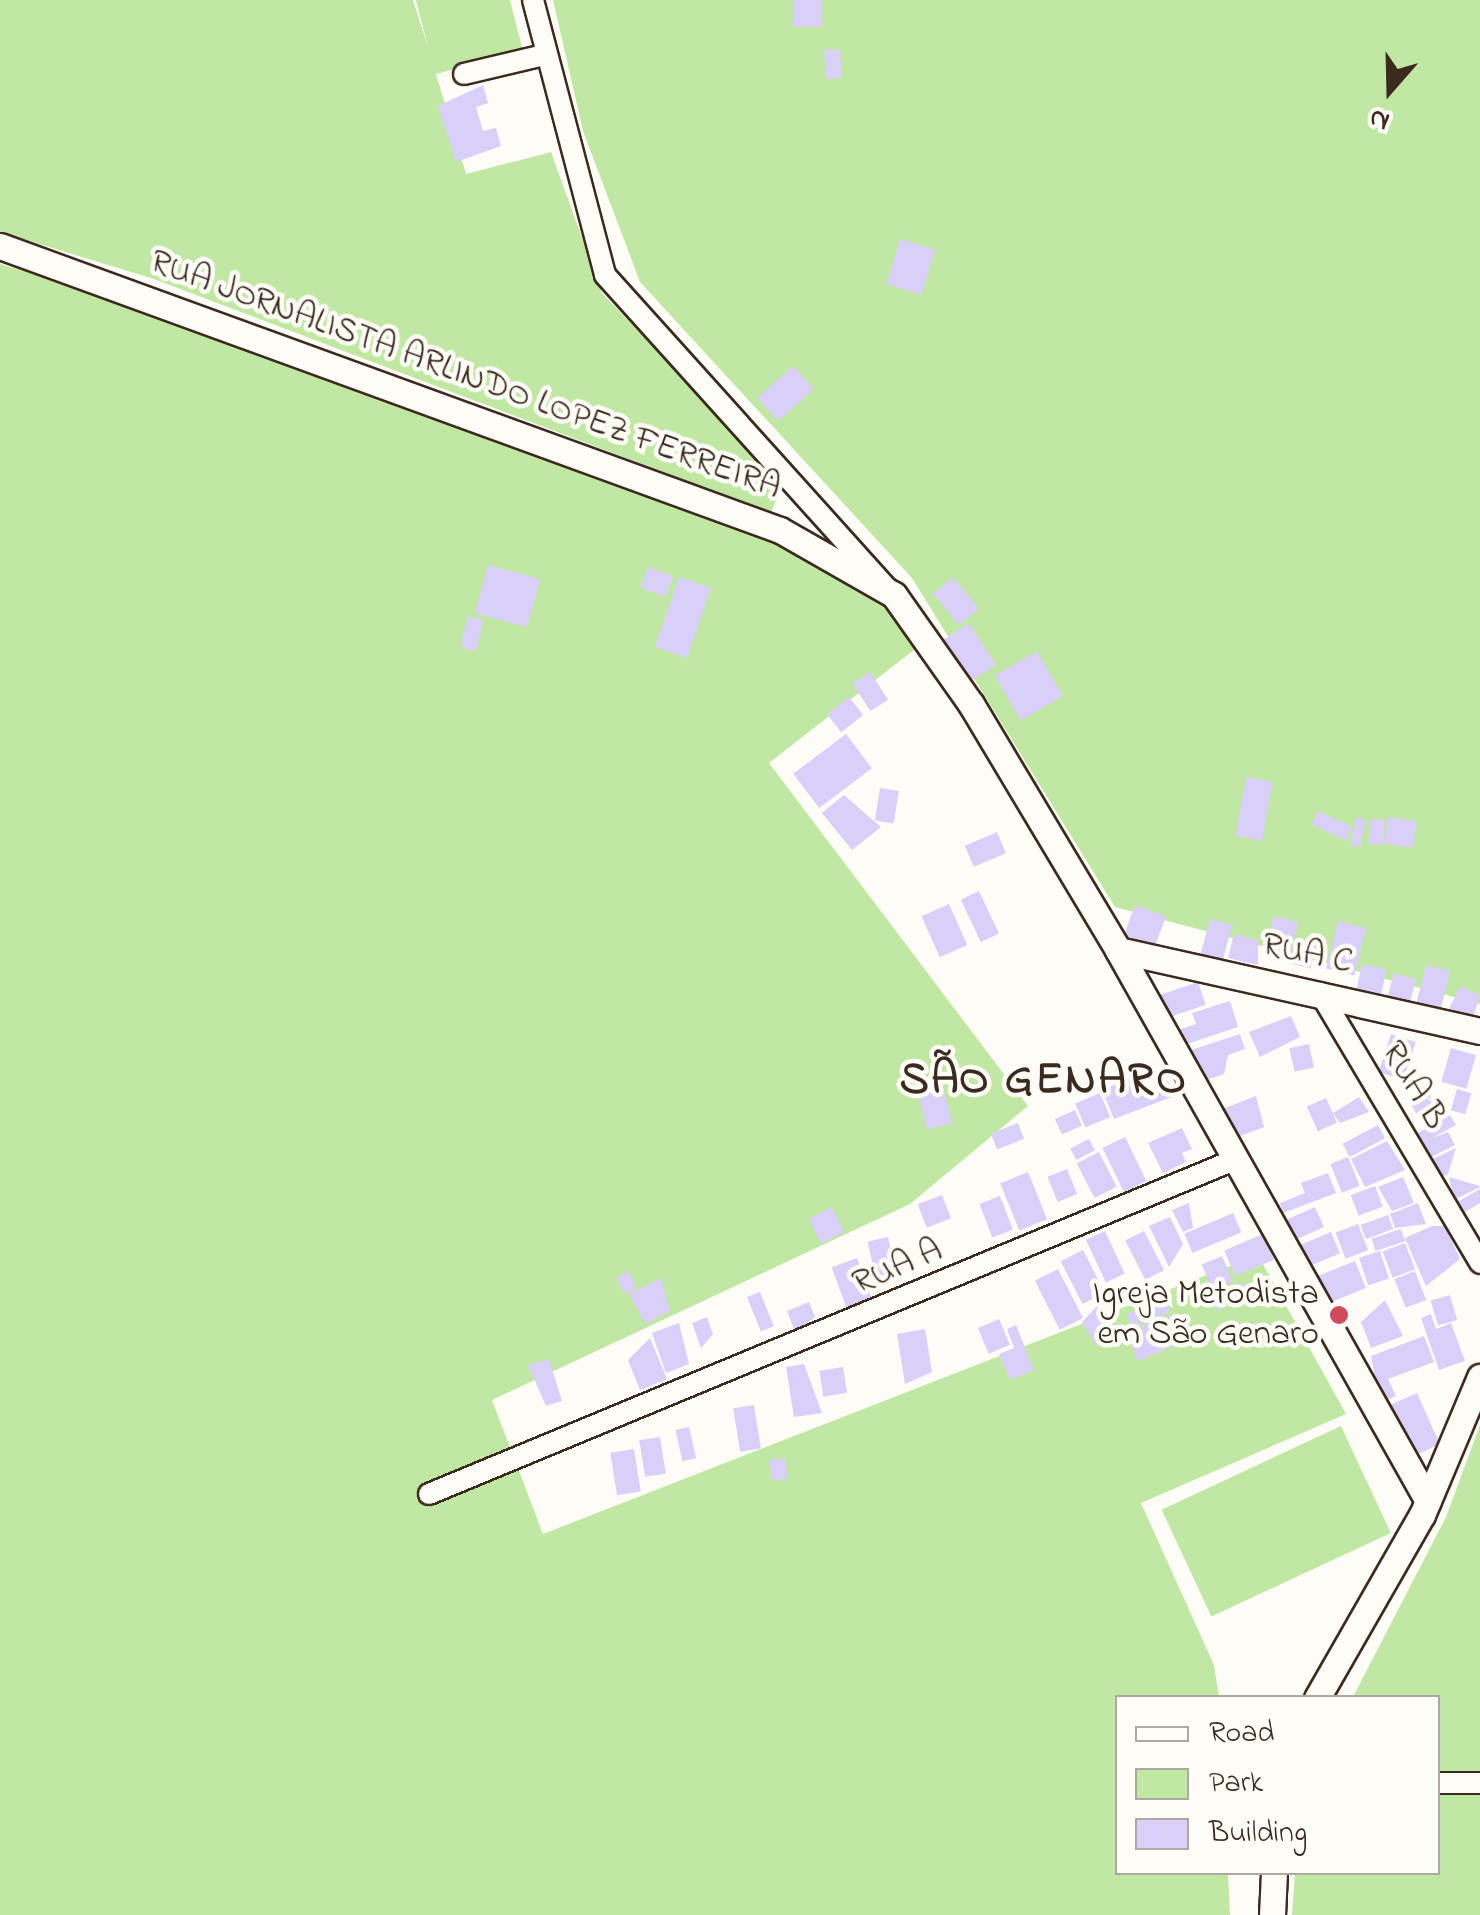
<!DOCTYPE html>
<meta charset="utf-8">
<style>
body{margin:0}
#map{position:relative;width:1480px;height:1915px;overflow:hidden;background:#fdfcf7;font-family:"Indie Flower",sans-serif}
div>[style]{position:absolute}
.green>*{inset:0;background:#c0e8a3;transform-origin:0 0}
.building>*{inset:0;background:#d9cff8;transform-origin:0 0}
.roads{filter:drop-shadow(2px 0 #3b2a1e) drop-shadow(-2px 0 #3b2a1e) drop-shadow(0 2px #3b2a1e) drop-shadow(0 -2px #3b2a1e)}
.minor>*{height:20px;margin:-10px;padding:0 10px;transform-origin:10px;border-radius:10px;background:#fdfcf7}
.tertiary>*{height:25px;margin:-12.5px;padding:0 12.5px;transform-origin:12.5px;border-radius:12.5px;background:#fdfcf7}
.dots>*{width:28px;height:28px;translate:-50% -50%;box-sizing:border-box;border:5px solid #fdfcf7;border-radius:50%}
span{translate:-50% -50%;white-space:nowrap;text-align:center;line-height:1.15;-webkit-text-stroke:9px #fdfcf7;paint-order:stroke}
.street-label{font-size:35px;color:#3b2a1e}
.poi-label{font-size:35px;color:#3b2a1e}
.right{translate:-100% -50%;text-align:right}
.district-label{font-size:45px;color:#3b2a1e;font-weight:700;letter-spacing:2.5px}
.legend{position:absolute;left:1115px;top:1695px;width:325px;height:180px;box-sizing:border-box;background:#fdfcf7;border:2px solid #afa8a0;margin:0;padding:12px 18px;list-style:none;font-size:30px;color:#3b2a1e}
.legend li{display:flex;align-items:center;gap:20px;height:50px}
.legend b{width:50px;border:2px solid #afa8a0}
.north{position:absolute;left:1340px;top:40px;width:100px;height:100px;-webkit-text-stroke:8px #fdfcf7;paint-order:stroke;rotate:200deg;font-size:28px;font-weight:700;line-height:40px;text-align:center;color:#3b2a1e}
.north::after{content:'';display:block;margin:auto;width:35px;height:45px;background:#3b2a1e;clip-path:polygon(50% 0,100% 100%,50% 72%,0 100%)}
</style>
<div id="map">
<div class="green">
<div style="clip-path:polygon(0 0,413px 0,428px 47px,416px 0,510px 0,523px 51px,436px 74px,466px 174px,551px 152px,602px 293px,783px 483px,771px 513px,154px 279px,0 232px)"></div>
<div style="clip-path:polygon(553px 0,1480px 0,1480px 1004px,1115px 907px,912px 578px,640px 282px,583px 131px)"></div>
<div style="clip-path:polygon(0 264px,107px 294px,809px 552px,889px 606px,919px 646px,769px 763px,1028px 1106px,910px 1204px,492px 1400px,543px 1534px,1258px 1255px,1346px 1414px,1141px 1503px,1214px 1665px,1219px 1697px,1118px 1698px,1118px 1872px,1228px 1873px,1230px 1915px,0 1915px)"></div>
<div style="clip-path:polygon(1480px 1425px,1480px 1915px,1292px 1915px,1295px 1873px,1438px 1872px,1438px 1698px,1353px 1697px,1446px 1517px)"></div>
<div style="left:1341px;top:1426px;width:118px;height:198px;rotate:65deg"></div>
</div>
<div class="building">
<div style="left:793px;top:0;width:29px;height:27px"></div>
<div style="left:840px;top:49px;width:29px;height:16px;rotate:86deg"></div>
<div style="clip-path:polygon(483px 85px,488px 103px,476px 107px,483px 131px,496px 128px,501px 146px,456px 162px,438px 106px)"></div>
<div style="left:900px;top:239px;width:37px;height:47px;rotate:17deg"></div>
<div style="left:793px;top:366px;width:31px;height:48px;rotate:48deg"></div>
<div style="left:488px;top:565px;width:54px;height:50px;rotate:15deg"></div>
<div style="left:648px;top:567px;width:27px;height:22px;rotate:20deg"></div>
<div style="left:679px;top:577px;width:34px;height:74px;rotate:19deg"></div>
<div style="left:953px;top:577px;width:41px;height:26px;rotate:51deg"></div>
<div style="left:468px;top:616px;width:16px;height:32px;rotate:14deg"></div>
<div style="left:969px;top:623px;width:50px;height:31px;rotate:57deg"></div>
<div style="left:1037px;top:651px;width:52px;height:49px;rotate:60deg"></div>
<div style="left:870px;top:672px;width:33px;height:21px;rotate:57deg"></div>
<div style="left:849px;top:697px;width:23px;height:28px;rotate:52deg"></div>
<div style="left:846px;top:734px;width:43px;height:66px;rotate:53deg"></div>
<div style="left:1246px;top:777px;width:27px;height:60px;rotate:10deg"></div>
<div style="left:880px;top:788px;width:19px;height:33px;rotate:9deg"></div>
<div style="clip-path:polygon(844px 795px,881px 827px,852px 850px,822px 813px)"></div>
<div style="left:1318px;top:811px;width:38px;height:15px;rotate:25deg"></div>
<div style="left:1356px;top:817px;width:10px;height:29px;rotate:11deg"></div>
<div style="left:1388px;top:817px;width:29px;height:27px;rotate:8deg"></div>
<div style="left:1370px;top:819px;width:15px;height:25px;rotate:4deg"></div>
<div style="left:997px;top:832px;width:23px;height:35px;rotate:67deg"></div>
<div style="left:979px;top:891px;width:47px;height:20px;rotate:65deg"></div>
<div style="left:949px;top:904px;width:45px;height:30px;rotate:66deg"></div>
<div style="left:1135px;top:905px;width:33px;height:32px;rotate:20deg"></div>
<div style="left:1274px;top:916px;width:25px;height:33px;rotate:14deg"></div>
<div style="left:1210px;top:919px;width:23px;height:38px;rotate:15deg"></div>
<div style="left:1338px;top:921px;width:29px;height:49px;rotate:14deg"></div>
<div style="clip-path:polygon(1234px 934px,1258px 940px,1258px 965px,1228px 958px)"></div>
<div style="left:1299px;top:939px;width:18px;height:26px;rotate:13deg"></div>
<div style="left:1362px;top:964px;width:25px;height:25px;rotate:12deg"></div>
<div style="left:1426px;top:965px;width:25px;height:43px;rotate:14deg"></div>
<div style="left:1394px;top:973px;width:23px;height:29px;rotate:15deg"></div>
<div style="left:1198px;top:982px;width:24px;height:44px;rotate:71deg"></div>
<div style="clip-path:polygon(1460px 986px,1480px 995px,1471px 1025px,1447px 1013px)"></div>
<div style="clip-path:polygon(1230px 1001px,1238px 1027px,1184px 1045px,1178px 1030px,1196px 1024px,1192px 1013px)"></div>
<div style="clip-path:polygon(1291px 1016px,1300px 1037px,1260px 1057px,1249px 1032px)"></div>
<div style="clip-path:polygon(1240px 1034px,1245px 1049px,1228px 1055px,1224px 1074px,1201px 1082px,1191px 1050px)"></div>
<div style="left:1391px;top:1034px;width:26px;height:40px;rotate:18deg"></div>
<div style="left:1309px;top:1044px;width:24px;height:20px;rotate:78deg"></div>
<div style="left:1451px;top:1048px;width:26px;height:35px;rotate:16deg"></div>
<div style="clip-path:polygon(1136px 1076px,1143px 1092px,1168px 1081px,1174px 1096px,1114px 1119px,1102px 1090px)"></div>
<div style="left:1457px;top:1089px;width:15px;height:22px;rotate:16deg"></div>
<div style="left:944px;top:1090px;width:34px;height:26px;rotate:76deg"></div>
<div style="left:1428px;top:1091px;width:15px;height:21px;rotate:62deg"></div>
<div style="left:1100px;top:1093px;width:26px;height:27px;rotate:67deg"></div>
<div style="clip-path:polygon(1256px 1096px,1264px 1127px,1235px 1138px,1220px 1110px)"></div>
<div style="clip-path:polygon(1359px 1097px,1369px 1112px,1340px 1123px,1333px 1113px)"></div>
<div style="left:1326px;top:1098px;width:27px;height:21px;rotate:66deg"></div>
<div style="left:1075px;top:1110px;width:17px;height:22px;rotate:66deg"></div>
<div style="clip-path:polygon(1450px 1115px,1456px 1125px,1432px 1138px,1448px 1132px,1455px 1145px,1431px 1157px,1416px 1134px)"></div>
<div style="left:1018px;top:1123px;width:17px;height:29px;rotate:69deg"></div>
<div style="left:1378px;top:1125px;width:15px;height:40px;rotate:62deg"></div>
<div style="clip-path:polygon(1182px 1128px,1192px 1149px,1182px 1153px,1186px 1162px,1163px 1173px,1148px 1143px)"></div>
<div style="left:1125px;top:1137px;width:49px;height:25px;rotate:64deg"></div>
<div style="left:1089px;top:1139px;width:13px;height:21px;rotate:63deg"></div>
<div style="clip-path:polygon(1387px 1141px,1405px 1170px,1365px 1187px,1351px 1159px)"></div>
<div style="clip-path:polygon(1456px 1148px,1448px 1174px,1442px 1177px,1431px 1160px)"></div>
<div style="left:1099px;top:1152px;width:39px;height:25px;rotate:63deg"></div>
<div style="left:1348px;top:1157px;width:31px;height:19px;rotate:68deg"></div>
<div style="left:1067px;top:1169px;width:27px;height:21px;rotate:68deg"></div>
<div style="left:1028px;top:1172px;width:51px;height:30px;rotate:68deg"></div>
<div style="clip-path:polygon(1328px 1173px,1336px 1193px,1283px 1213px,1280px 1203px,1305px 1193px,1301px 1183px)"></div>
<div style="clip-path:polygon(1403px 1177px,1414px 1203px,1392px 1211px,1378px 1187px)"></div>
<div style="clip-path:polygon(1449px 1177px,1480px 1186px,1480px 1187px,1454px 1200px)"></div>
<div style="left:1375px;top:1186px;width:22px;height:26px;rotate:69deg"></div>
<div style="clip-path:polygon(1480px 1189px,1480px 1203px,1463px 1213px,1457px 1202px)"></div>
<div style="left:942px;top:1195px;width:25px;height:26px;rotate:69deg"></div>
<div style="left:1000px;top:1196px;width:36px;height:22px;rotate:69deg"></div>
<div style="clip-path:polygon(1189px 1203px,1193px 1228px,1183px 1232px,1172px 1210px)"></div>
<div style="clip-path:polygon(1418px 1203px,1426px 1224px,1395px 1228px,1390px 1214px)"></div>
<div style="left:832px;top:1207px;width:28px;height:26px;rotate:64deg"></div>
<div style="left:1315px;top:1207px;width:22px;height:33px;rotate:66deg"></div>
<div style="left:1233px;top:1213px;width:21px;height:53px;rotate:67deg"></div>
<div style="left:1388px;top:1215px;width:15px;height:29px;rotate:70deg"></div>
<div style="clip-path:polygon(1170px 1217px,1183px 1244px,1169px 1267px,1149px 1226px)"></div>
<div style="left:1358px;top:1224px;width:28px;height:24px;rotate:69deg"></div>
<div style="clip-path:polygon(1432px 1226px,1445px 1226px,1460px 1259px,1426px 1286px,1405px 1238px)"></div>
<div style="left:1401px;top:1229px;width:13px;height:31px;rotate:72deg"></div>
<div style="left:1105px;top:1231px;width:47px;height:21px;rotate:65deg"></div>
<div style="left:1144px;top:1231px;width:44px;height:21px;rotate:63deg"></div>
<div style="left:1331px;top:1232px;width:23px;height:36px;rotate:67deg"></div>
<div style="left:1263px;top:1234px;width:28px;height:42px;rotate:67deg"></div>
<div style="left:888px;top:1237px;width:36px;height:21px;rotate:77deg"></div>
<div style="left:1405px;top:1243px;width:28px;height:24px;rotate:69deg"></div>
<div style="left:1083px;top:1250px;width:48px;height:25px;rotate:63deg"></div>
<div style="left:1380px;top:1251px;width:29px;height:22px;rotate:72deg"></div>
<div style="left:1222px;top:1256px;width:28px;height:22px;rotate:67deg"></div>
<div style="left:857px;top:1258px;width:51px;height:27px;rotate:70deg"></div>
<div style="left:1355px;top:1261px;width:29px;height:41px;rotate:68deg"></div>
<div style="left:1058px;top:1269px;width:55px;height:26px;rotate:63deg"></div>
<div style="left:629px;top:1271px;width:19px;height:14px;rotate:65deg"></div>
<div style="left:1415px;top:1271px;width:31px;height:22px;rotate:69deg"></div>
<div style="clip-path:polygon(661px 1278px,670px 1311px,645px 1324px,629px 1294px)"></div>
<div style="left:1243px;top:1282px;width:13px;height:37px;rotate:63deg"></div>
<div style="left:760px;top:1292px;width:37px;height:14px;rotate:68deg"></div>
<div style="left:1450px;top:1295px;width:26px;height:20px;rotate:74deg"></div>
<div style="left:1165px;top:1299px;width:14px;height:41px;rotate:69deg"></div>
<div style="clip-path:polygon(1385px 1300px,1403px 1336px,1371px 1348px,1361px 1322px)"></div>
<div style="clip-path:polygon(809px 1302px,815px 1317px,795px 1332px,787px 1311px)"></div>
<div style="clip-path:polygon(1098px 1305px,1115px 1335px,1096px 1346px,1082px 1322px)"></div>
<div style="clip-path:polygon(1431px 1314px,1436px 1329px,1451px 1323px,1465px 1361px,1439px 1370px,1421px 1318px)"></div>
<div style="clip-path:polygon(1164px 1316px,1181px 1316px,1191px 1338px,1138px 1361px,1126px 1332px)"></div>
<div style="clip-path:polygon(707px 1317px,713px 1334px,701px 1348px,692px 1323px)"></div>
<div style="left:999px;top:1319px;width:28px;height:23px;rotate:67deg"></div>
<div style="clip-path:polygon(679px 1323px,689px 1364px,666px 1373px,652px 1333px)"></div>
<div style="clip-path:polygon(1016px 1325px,1034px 1370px,1010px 1380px,999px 1354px,1014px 1348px,1007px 1329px)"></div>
<div style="clip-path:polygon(925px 1329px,932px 1372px,905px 1384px,897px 1334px)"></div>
<div style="clip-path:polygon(1424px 1336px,1434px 1362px,1388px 1379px,1396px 1396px,1380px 1403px,1371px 1356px)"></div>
<div style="clip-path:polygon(650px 1338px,667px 1379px,640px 1390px,628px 1360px)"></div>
<div style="clip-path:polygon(549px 1359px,562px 1401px,546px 1406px,528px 1365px)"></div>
<div style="clip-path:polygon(804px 1364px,822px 1413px,794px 1417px,786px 1367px)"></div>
<div style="left:843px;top:1367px;width:26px;height:24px;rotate:81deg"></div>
<div style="left:1417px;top:1393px;width:56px;height:29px;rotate:66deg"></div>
<div style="left:754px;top:1405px;width:44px;height:21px;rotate:81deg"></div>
<div style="left:689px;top:1427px;width:32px;height:14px;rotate:77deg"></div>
<div style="left:660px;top:1437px;width:37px;height:21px;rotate:81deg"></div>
<div style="left:634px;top:1449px;width:43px;height:24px;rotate:81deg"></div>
<div style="left:785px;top:1458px;width:21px;height:16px;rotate:82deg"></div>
</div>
<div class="roads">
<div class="minor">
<div style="left:533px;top:0;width:284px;rotate:75.3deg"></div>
<div style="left:605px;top:275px;width:424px;rotate:48deg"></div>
<div style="left:464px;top:74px;width:82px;rotate:-13.4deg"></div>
<div style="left:1320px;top:993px;width:314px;rotate:59.3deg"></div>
<div style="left:429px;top:1494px;width:872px;rotate:-22.53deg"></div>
<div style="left:1438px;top:1783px;width:42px"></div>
</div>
<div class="tertiary">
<div style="left:0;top:246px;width:830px;rotate:20.01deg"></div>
<div style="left:780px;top:530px;width:131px;rotate:29.7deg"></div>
<div style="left:894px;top:595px;width:133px;rotate:54.8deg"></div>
<div style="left:971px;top:704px;width:287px;rotate:59.1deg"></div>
<div style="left:1118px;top:950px;width:632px;rotate:60.64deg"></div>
<div style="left:1118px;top:950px;width:371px;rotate:12.6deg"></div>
<div style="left:1317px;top:1698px;width:211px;rotate:-60.2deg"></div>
<div style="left:1422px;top:1515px;width:150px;rotate:-67.2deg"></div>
<div style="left:1272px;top:1915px;width:43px;rotate:-87.3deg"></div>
</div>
</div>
<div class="dots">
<div style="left:1339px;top:1315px;background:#d1495b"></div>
</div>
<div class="street-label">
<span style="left:465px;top:376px;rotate:20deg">RUA JORNALISTA ARLINDO LOPEZ FERREIRA</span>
<span style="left:1307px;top:955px;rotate:12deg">RUA C</span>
<span style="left:1413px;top:1086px;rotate:59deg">RUA B</span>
<span style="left:898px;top:1268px;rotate:-23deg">RUA A</span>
</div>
<div class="poi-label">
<span class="right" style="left:1319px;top:1315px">Igreja Metodista<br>em São Genaro</span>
</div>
<div class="district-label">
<span style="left:1044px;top:1082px">SÃO GENARO</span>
</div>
<ul class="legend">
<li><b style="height:12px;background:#fdfcf7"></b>Road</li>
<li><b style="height:28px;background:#c0e8a3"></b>Park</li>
<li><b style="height:28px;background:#d9cff8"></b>Building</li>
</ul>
<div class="north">N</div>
</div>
